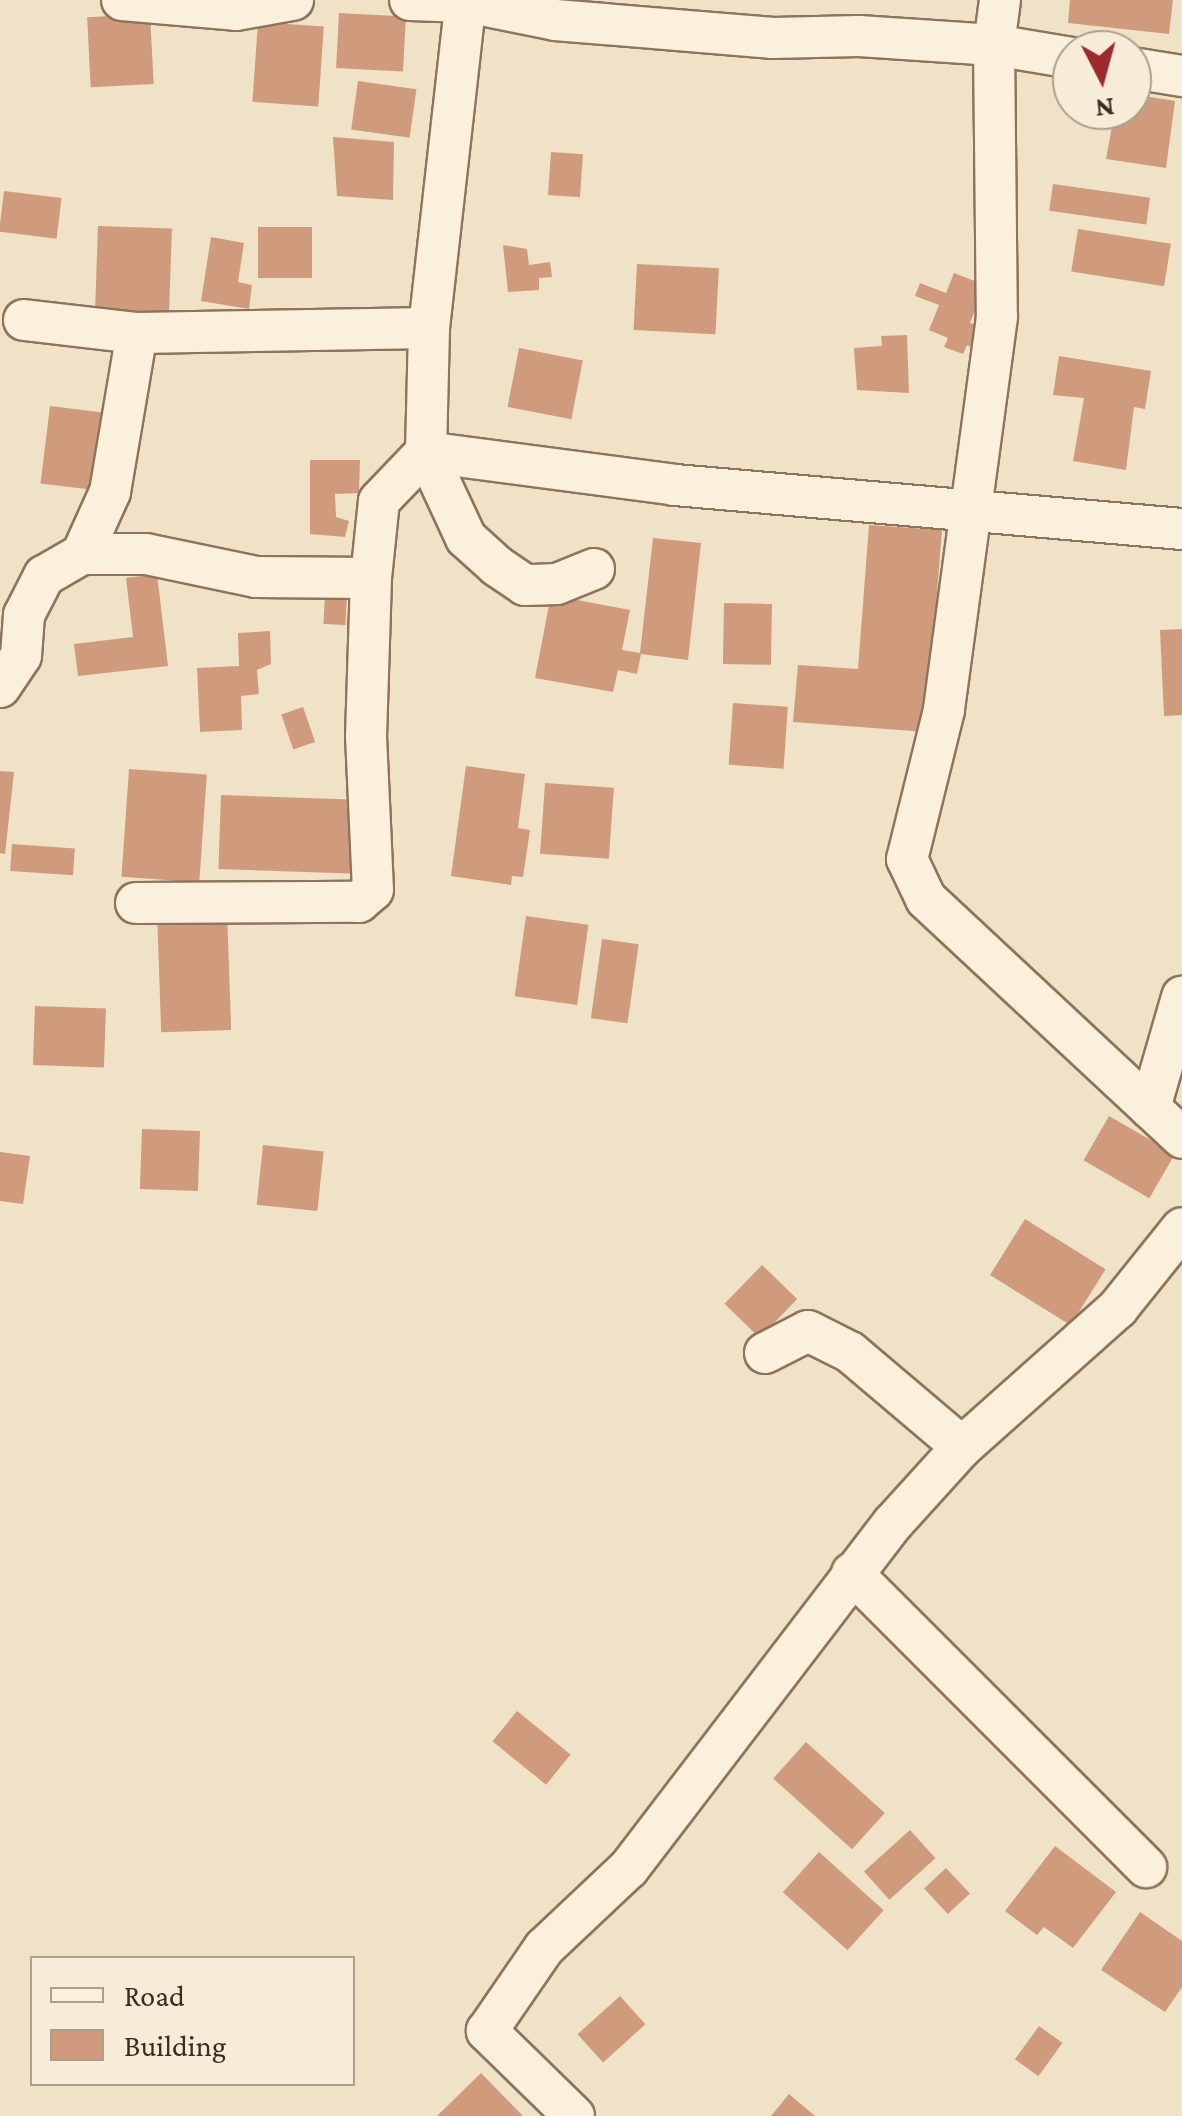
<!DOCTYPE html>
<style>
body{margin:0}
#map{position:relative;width:1182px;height:2116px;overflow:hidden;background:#f0e2c7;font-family:"Crimson Pro",serif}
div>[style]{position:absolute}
.building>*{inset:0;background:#cf9b7c;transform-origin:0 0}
.roads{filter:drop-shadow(2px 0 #8d745b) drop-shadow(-2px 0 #8d745b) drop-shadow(0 2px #8d745b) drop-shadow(0 -2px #8d745b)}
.minor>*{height:40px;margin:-20px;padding:0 20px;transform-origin:20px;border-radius:20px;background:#faf0db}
span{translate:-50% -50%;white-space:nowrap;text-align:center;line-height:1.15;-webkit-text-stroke:8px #f7ecd7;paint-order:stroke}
.legend{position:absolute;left:30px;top:1956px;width:325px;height:130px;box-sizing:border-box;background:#f7ecd7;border:2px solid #ac9f8e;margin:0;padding:12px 18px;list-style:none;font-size:30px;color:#3c2c20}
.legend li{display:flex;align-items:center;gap:20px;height:50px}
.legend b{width:50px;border:2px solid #ac9f8e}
.north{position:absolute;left:1052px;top:30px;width:100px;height:100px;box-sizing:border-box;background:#f7ecd7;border:2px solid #ac9f8e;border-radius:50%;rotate:174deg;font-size:28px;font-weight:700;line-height:40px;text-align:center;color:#3c2c20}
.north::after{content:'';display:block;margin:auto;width:35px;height:45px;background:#9e292f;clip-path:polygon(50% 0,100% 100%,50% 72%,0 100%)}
</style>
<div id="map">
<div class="building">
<div style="clip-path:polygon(1070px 0,1173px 0,1169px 34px,1068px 23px)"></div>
<div style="left:339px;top:13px;width:67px;height:55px;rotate:3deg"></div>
<div style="left:150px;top:14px;width:70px;height:63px;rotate:87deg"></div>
<div style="left:258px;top:22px;width:66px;height:80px;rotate:4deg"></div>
<div style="left:358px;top:81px;width:59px;height:49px;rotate:8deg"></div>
<div style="clip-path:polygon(1132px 94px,1175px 101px,1166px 168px,1106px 159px,1115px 110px,1132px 110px)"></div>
<div style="clip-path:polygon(333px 137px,394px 142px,393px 200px,337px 196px)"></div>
<div style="left:551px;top:152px;width:32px;height:43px;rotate:4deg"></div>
<div style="left:1053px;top:184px;width:98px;height:27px;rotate:8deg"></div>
<div style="left:4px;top:191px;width:58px;height:41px;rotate:7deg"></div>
<div style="left:98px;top:226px;width:74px;height:84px;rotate:2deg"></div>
<div style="left:258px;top:227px;width:54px;height:51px"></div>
<div style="left:1078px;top:229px;width:94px;height:43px;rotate:9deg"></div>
<div style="clip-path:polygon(211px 237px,244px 243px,238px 282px,252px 285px,249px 309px,201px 301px)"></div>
<div style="clip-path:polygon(503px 245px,527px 249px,529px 265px,550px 262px,552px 277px,539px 278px,539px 290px,508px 292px)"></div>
<div style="left:637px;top:264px;width:82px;height:66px;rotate:3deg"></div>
<div style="clip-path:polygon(954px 273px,985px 285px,970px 323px,993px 332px,985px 352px,967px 345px,963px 354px,944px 347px,948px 338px,929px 330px,939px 305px,915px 296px,920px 283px,946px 293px)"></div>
<div style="clip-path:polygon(907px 335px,909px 393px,857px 390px,854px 348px,882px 346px,881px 336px)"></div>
<div style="left:519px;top:348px;width:65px;height:60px;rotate:11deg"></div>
<div style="clip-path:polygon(1059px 356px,1151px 371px,1145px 409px,1134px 407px,1126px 470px,1073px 461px,1084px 398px,1053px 395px)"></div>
<div style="left:50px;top:406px;width:59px;height:78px;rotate:7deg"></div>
<div style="clip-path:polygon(310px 460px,360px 460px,359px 493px,335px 494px,336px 517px,349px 521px,345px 537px,310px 534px)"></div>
<div style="clip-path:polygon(869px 525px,942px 530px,926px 732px,793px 722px,798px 665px,858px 669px)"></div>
<div style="clip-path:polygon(653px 538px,701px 543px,688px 660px,641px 654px,637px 674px,618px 670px,613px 692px,535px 678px,551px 595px,630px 610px,622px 650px,640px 653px)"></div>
<div style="clip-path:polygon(157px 574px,168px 666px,78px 676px,74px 644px,133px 637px,126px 578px)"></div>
<div style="left:325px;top:594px;width:22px;height:30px;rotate:3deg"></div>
<div style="left:724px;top:603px;width:48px;height:61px;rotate:1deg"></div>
<div style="clip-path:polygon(1182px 629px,1182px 715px,1164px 716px,1160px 630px)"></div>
<div style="clip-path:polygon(270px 631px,271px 664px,257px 670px,259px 694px,241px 696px,242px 730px,200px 732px,197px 668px,239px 666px,238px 633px)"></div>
<div style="left:733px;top:703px;width:55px;height:62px;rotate:4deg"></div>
<div style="left:303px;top:707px;width:37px;height:23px;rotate:71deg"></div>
<div style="clip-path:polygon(466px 766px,525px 774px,518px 828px,530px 830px,523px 877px,512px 876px,511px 885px,451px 876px)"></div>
<div style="left:129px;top:769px;width:78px;height:108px;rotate:4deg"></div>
<div style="clip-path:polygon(0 771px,14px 772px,5px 854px,0 853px)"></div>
<div style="left:545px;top:783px;width:69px;height:71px;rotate:4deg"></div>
<div style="left:221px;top:795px;width:145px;height:74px;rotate:2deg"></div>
<div style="left:12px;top:844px;width:63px;height:27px;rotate:4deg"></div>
<div style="left:227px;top:911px;width:119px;height:70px;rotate:88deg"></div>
<div style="left:526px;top:916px;width:63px;height:81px;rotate:8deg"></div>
<div style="left:602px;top:939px;width:37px;height:80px;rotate:8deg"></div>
<div style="left:35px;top:1006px;width:71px;height:59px;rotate:2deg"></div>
<div style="left:1109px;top:1116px;width:76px;height:51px;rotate:30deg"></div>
<div style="left:142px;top:1129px;width:58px;height:60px;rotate:2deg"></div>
<div style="left:263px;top:1145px;width:61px;height:60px;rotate:6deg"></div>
<div style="clip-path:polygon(0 1152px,30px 1156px,23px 1204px,0 1201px)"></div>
<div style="left:1025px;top:1219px;width:95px;height:66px;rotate:32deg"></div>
<div style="left:762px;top:1265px;width:49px;height:54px;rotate:44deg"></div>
<div style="left:517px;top:1711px;width:69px;height:39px;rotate:39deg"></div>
<div style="left:806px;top:1742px;width:106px;height:49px;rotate:42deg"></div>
<div style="left:910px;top:1830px;width:38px;height:62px;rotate:48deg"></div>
<div style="clip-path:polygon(1055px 1846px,1116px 1892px,1073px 1948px,1044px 1927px,1037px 1935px,1005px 1911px)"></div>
<div style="left:819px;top:1852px;width:87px;height:54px;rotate:42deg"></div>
<div style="left:946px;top:1868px;width:35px;height:30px;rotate:47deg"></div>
<div style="clip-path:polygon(1140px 1912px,1182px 1941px,1182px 1987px,1165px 2012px,1101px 1970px)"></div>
<div style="left:620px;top:1996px;width:38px;height:57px;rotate:48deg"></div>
<div style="left:1039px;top:2026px;width:29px;height:41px;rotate:36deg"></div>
<div style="clip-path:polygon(481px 2073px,523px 2116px,437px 2116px)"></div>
<div style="clip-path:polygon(789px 2094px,815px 2116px,771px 2116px)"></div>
</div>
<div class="roads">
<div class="minor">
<div style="left:122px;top:0;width:114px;rotate:5deg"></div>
<div style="left:236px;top:10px;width:58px;rotate:-10deg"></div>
<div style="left:410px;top:0;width:56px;rotate:2deg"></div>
<div style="left:466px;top:2px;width:91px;rotate:11.4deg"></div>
<div style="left:555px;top:20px;width:219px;rotate:4.7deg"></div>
<div style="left:773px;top:38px;width:86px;rotate:-1.3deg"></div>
<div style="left:859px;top:36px;width:135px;rotate:3.8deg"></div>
<div style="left:994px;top:45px;width:79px;rotate:9.5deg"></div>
<div style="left:1000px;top:0;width:45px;rotate:97.6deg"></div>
<div style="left:994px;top:45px;width:272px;rotate:89.4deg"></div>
<div style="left:997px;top:317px;width:397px;rotate:97.7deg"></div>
<div style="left:944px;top:710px;width:154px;rotate:103.9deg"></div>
<div style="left:907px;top:859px;width:44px;rotate:64.6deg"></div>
<div style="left:926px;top:899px;width:350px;rotate:43deg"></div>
<div style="left:1132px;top:68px;width:51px;rotate:9.1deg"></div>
<div style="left:24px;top:320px;width:114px;rotate:6.6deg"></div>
<div style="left:137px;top:333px;width:292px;rotate:-1deg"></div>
<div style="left:82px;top:554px;width:68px;rotate:-65.7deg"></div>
<div style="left:110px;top:492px;width:161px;rotate:-80.4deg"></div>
<div style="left:594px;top:569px;width:40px;rotate:158deg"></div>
<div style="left:557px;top:584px;width:32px;rotate:178deg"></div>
<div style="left:525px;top:585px;width:34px;rotate:-146deg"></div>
<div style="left:497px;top:566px;width:42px;rotate:-137.9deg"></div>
<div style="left:466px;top:538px;width:95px;rotate:-114.9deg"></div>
<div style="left:426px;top:452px;width:251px;rotate:7.5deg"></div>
<div style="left:675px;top:485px;width:509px;rotate:4.96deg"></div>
<div style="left:0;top:687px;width:37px;rotate:-56deg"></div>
<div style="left:21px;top:656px;width:41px;rotate:-85.8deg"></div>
<div style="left:24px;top:615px;width:44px;rotate:-62.9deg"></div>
<div style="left:44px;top:576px;width:44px;rotate:-30.1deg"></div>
<div style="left:82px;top:554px;width:64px"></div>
<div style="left:146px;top:554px;width:112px;rotate:11.8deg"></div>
<div style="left:256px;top:577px;width:115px;rotate:0.5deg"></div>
<div style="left:136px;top:903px;width:223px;rotate:-0.3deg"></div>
<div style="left:359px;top:902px;width:18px;rotate:-41deg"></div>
<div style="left:373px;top:890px;width:153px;rotate:-92.6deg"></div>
<div style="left:366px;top:737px;width:159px;rotate:-88.2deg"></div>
<div style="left:371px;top:578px;width:77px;rotate:-84.1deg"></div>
<div style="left:379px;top:501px;width:68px;rotate:-46.2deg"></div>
<div style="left:426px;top:452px;width:124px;rotate:-88.6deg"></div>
<div style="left:429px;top:328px;width:330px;rotate:-83.6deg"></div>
<div style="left:1150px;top:1108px;width:116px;rotate:-73.9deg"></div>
<div style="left:765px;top:1353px;width:48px;rotate:-27.1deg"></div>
<div style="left:808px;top:1331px;width:47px;rotate:26.6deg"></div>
<div style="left:850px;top:1352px;width:147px;rotate:40.3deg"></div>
<div style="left:852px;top:1573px;width:416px;rotate:45deg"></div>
<div style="left:574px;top:2116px;width:122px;rotate:-135.7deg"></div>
<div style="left:487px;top:2031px;width:101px;rotate:-55.5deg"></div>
<div style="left:544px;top:1948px;width:117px;rotate:-43.3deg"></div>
<div style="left:629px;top:1868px;width:434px;rotate:-52.6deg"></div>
<div style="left:893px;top:1523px;width:103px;rotate:-47.8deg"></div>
<div style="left:962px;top:1447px;width:209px;rotate:-41.7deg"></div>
<div style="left:1118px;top:1308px;width:102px;rotate:-51.3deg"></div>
</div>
</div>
<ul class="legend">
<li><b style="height:12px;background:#faf0db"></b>Road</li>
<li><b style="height:28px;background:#cf9b7c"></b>Building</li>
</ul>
<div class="north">N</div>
</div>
